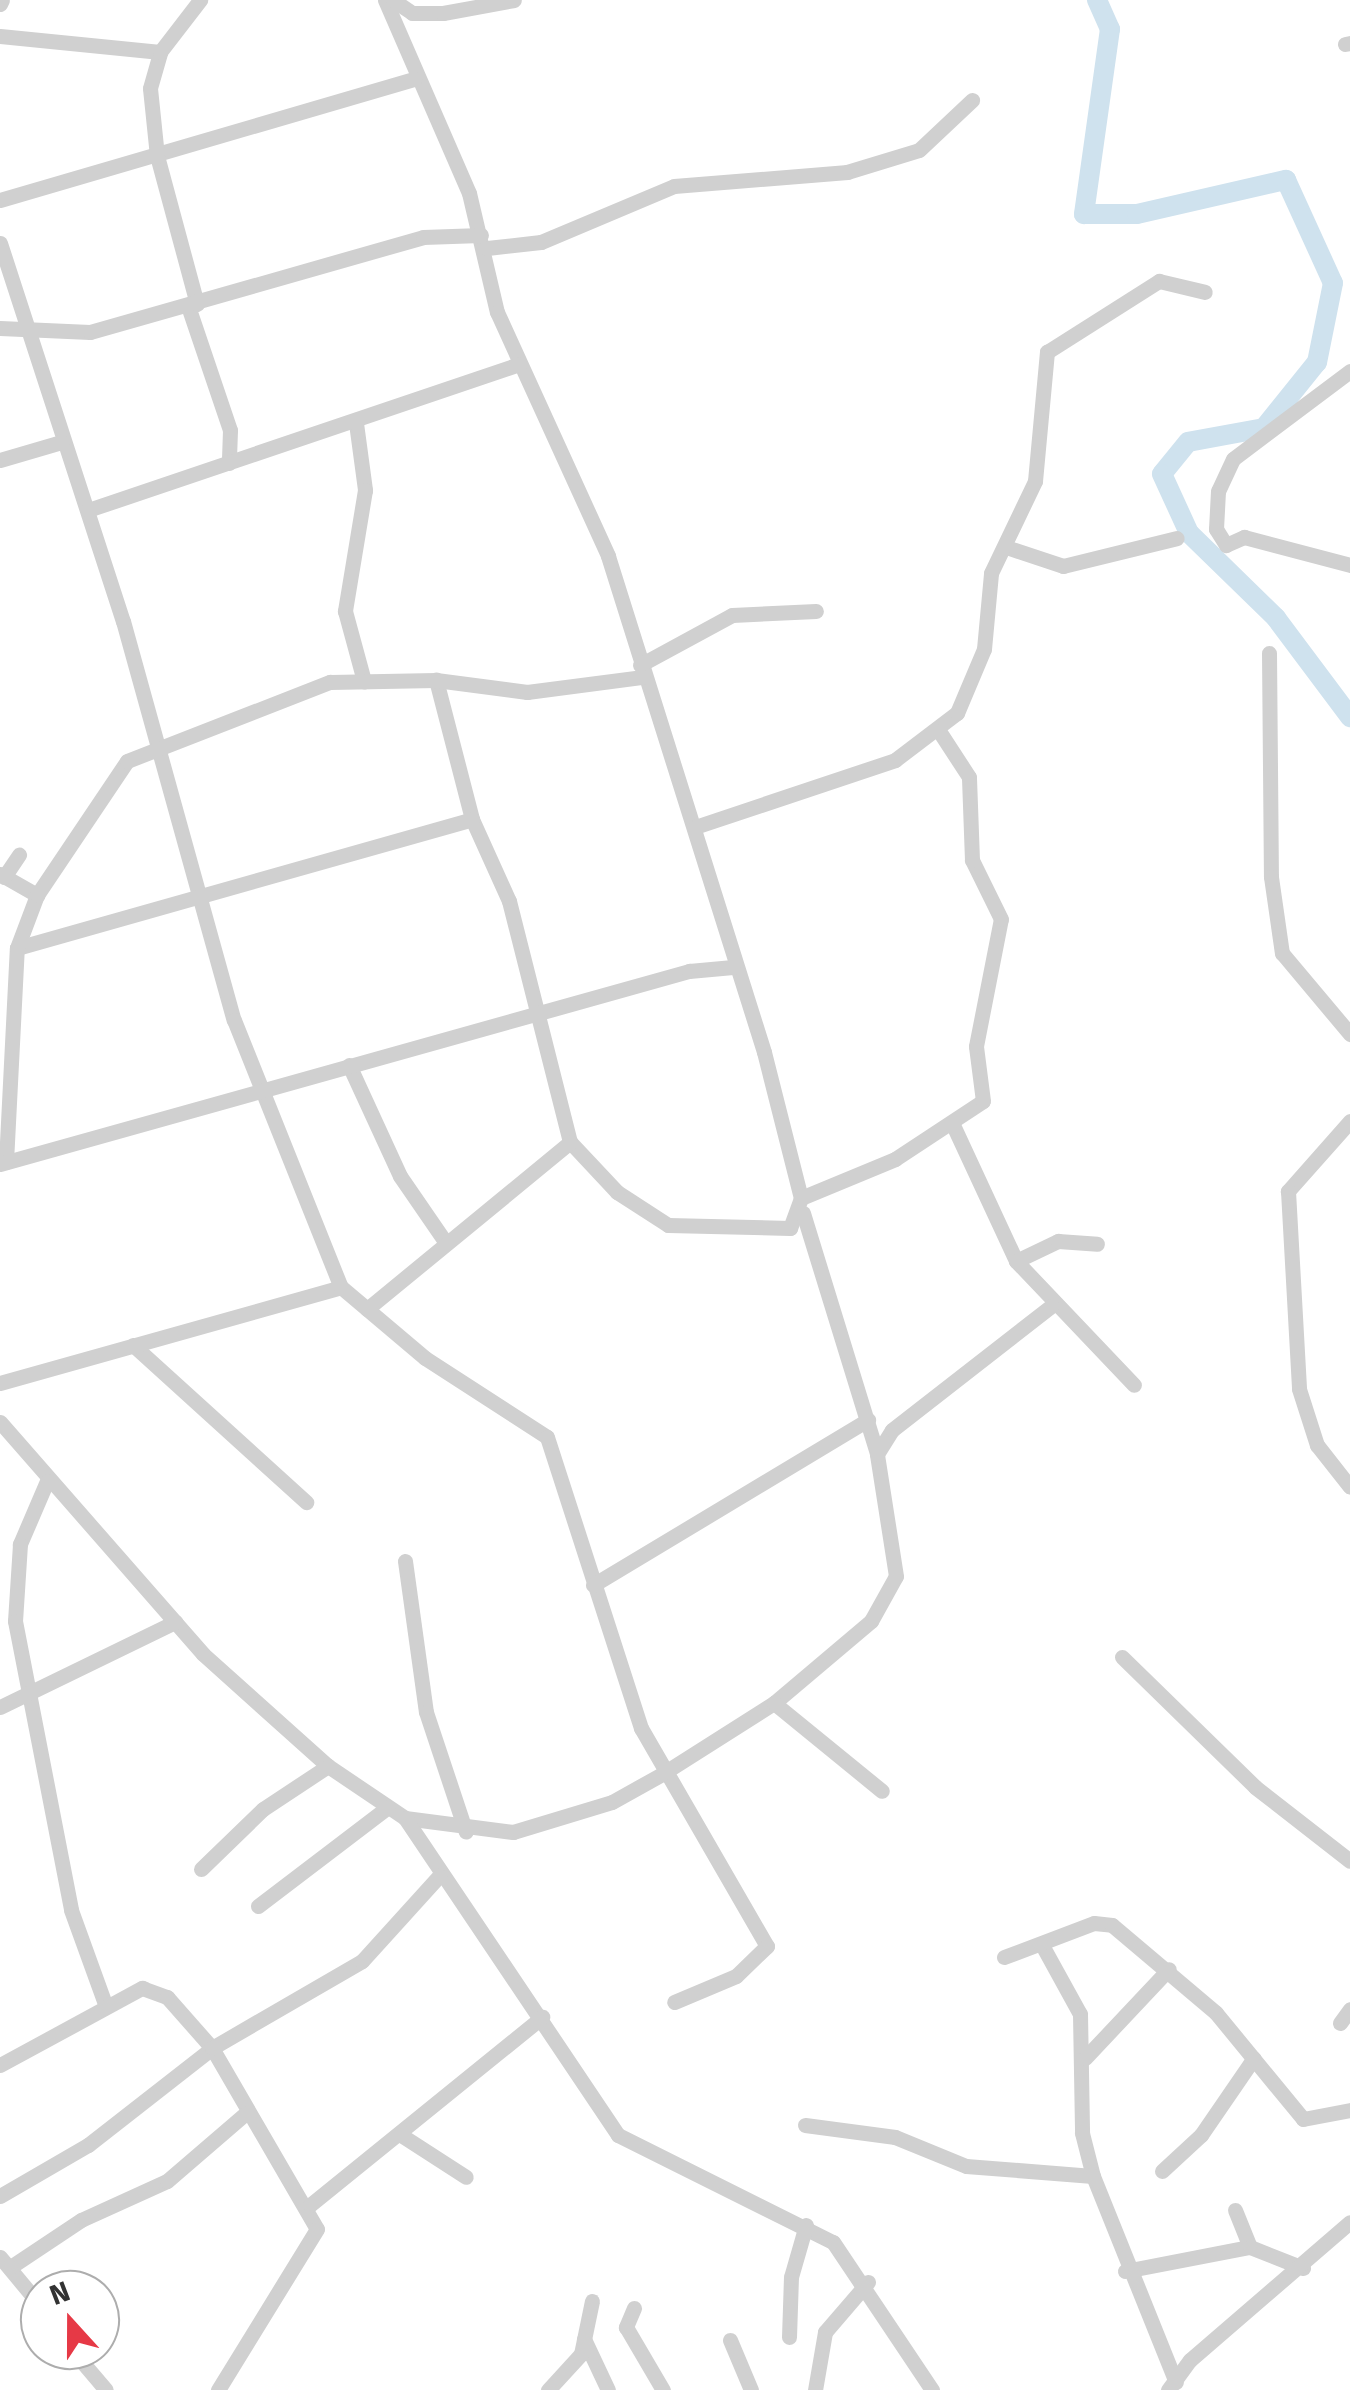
<!DOCTYPE html>
<style>
body{margin:0}
#map{position:relative;width:1350px;height:2390px;overflow:hidden;background:#fff;font-family:"Fira Sans",sans-serif}
div>[style]{position:absolute}
.river>*{height:20px;margin:-10px;padding:0 10px;transform-origin:10px;border-radius:10px;background:#cfe2ee}
.minor>*{height:15px;margin:-7.5px;padding:0 7.5px;transform-origin:7.5px;border-radius:7.5px;background:#d0d0d0}
span{translate:-50% -50%;white-space:nowrap;text-align:center;line-height:1.15;-webkit-text-stroke:10px #fff;paint-order:stroke}
.north{position:absolute;left:20px;top:2270px;width:100px;height:100px;box-sizing:border-box;background:#fff;border:2px solid #adadad;border-radius:50%;rotate:339deg;font-size:28px;font-weight:700;line-height:40px;text-align:center;color:#333}
.north::after{content:'';display:block;margin:auto;width:35px;height:45px;background:#e63946;clip-path:polygon(50% 0,100% 100%,50% 72%,0 100%)}
</style>
<div id="map">
<div class="river">
<div style="left:1097px;top:0;width:32px;rotate:66deg"></div>
<div style="left:1110px;top:29px;width:187px;rotate:98deg"></div>
<div style="left:1084px;top:214px;width:53px"></div>
<div style="left:1137px;top:214px;width:153px;rotate:-12.9deg"></div>
<div style="left:1286px;top:180px;width:113px;rotate:65.5deg"></div>
<div style="left:1333px;top:283px;width:81px;rotate:101.4deg"></div>
<div style="left:1317px;top:362px;width:85px;rotate:128.8deg"></div>
<div style="left:1264px;top:428px;width:77px;rotate:169.6deg"></div>
<div style="left:1188px;top:442px;width:41px;rotate:129.1deg"></div>
<div style="left:1162px;top:474px;width:65px;rotate:65.4deg"></div>
<div style="left:1189px;top:533px;width:122px;rotate:44.3deg"></div>
<div style="left:1276px;top:618px;width:124px;rotate:53.2deg"></div>
</div>
<div class="minor">
<div style="left:385px;top:0;width:210px;rotate:66.5deg"></div>
<div style="left:469px;top:193px;width:122px;rotate:76.8deg"></div>
<div style="left:497px;top:312px;width:268px;rotate:65.5deg"></div>
<div style="left:608px;top:556px;width:520px;rotate:72.54deg"></div>
<div style="left:764px;top:1052px;width:151px;rotate:75.8deg"></div>
<div style="left:801px;top:1198px;width:32px;rotate:110deg"></div>
<div style="left:790px;top:1228px;width:122px;rotate:-178.6deg"></div>
<div style="left:668px;top:1225px;width:61px;rotate:-147.1deg"></div>
<div style="left:617px;top:1192px;width:69px;rotate:-133.2deg"></div>
<div style="left:570px;top:1142px;width:249px;rotate:-104.2deg"></div>
<div style="left:509px;top:901px;width:90px;rotate:-114.3deg"></div>
<div style="left:472px;top:819px;width:144px;rotate:-104.5deg"></div>
<div style="left:393px;top:0;width:23px;rotate:34deg"></div>
<div style="left:412px;top:13px;width:31px"></div>
<div style="left:443px;top:13px;width:72px;rotate:-10.4deg"></div>
<div style="left:0;top:4px;width:4px;rotate:-63deg"></div>
<div style="left:0;top:36px;width:161px;rotate:5.7deg"></div>
<div style="left:1345px;top:44px;width:5px;rotate:-11deg"></div>
<div style="left:0;top:200px;width:432px;rotate:-16.3deg"></div>
<div style="left:0;top:243px;width:398px;rotate:72deg"></div>
<div style="left:123px;top:621px;width:414px;rotate:74.5deg"></div>
<div style="left:234px;top:1020px;width:288px;rotate:68.2deg"></div>
<div style="left:487px;top:248px;width:54px;rotate:-6.3deg"></div>
<div style="left:541px;top:242px;width:144px;rotate:-22.8deg"></div>
<div style="left:674px;top:186px;width:174px;rotate:-4.6deg"></div>
<div style="left:847px;top:172px;width:75px;rotate:-17deg"></div>
<div style="left:919px;top:150px;width:73px;rotate:-43.3deg"></div>
<div style="left:197px;top:304px;width:153px;rotate:-105.1deg"></div>
<div style="left:157px;top:156px;width:68px;rotate:-95.9deg"></div>
<div style="left:150px;top:88px;width:37px;rotate:-74deg"></div>
<div style="left:160px;top:52px;width:66px;rotate:-52.4deg"></div>
<div style="left:188px;top:306px;width:131px;rotate:71.3deg"></div>
<div style="left:230px;top:430px;width:33px;rotate:92deg"></div>
<div style="left:0;top:328px;width:90px;rotate:2.5deg"></div>
<div style="left:90px;top:332px;width:346px;rotate:-15.9deg"></div>
<div style="left:423px;top:237px;width:58px;rotate:-2deg"></div>
<div style="left:1350px;top:371px;width:146px;rotate:143.1deg"></div>
<div style="left:1233px;top:459px;width:35px;rotate:115deg"></div>
<div style="left:1218px;top:491px;width:38px;rotate:93deg"></div>
<div style="left:1216px;top:529px;width:19px;rotate:58deg"></div>
<div style="left:1226px;top:545px;width:20px;rotate:-24deg"></div>
<div style="left:1244px;top:537px;width:110px;rotate:14.8deg"></div>
<div style="left:356px;top:423px;width:68px;rotate:82.3deg"></div>
<div style="left:365px;top:490px;width:123px;rotate:99.4deg"></div>
<div style="left:345px;top:611px;width:73px;rotate:74.8deg"></div>
<div style="left:0;top:460px;width:64px;rotate:-16.4deg"></div>
<div style="left:88px;top:510px;width:455px;rotate:-18.7deg"></div>
<div style="left:1006px;top:547px;width:60px;rotate:18.4deg"></div>
<div style="left:1063px;top:566px;width:117px;rotate:-13.8deg"></div>
<div style="left:1269px;top:653px;width:224px;rotate:89.5deg"></div>
<div style="left:1271px;top:877px;width:77px;rotate:81.8deg"></div>
<div style="left:1282px;top:953px;width:106px;rotate:50deg"></div>
<div style="left:640px;top:665px;width:105px;rotate:-28.5deg"></div>
<div style="left:732px;top:615px;width:84px;rotate:-2.7deg"></div>
<div style="left:695px;top:827px;width:211px;rotate:-18.5deg"></div>
<div style="left:895px;top:760px;width:78px;rotate:-37.2deg"></div>
<div style="left:957px;top:713px;width:69px;rotate:-67.1deg"></div>
<div style="left:984px;top:649px;width:76px;rotate:-84.7deg"></div>
<div style="left:991px;top:573px;width:102px;rotate:-64.4deg"></div>
<div style="left:1035px;top:481px;width:130px;rotate:-84.7deg"></div>
<div style="left:1047px;top:352px;width:133px;rotate:-32.4deg"></div>
<div style="left:1159px;top:281px;width:47px;rotate:13.4deg"></div>
<div style="left:0;top:874px;width:43px;rotate:29.6deg"></div>
<div style="left:4px;top:877px;width:27px;rotate:-56deg"></div>
<div style="left:17px;top:948px;width:473px;rotate:-15.8deg"></div>
<div style="left:349px;top:1065px;width:122px;rotate:65.3deg"></div>
<div style="left:400px;top:1176px;width:81px;rotate:55.5deg"></div>
<div style="left:1350px;top:1121px;width:94px;rotate:131.5deg"></div>
<div style="left:1288px;top:1191px;width:198px;rotate:86.8deg"></div>
<div style="left:1299px;top:1389px;width:59px;rotate:72.2deg"></div>
<div style="left:1317px;top:1445px;width:53px;rotate:51.8deg"></div>
<div style="left:953px;top:1125px;width:150px;rotate:65.1deg"></div>
<div style="left:1016px;top:1261px;width:171px;rotate:46.4deg"></div>
<div style="left:6px;top:1162px;width:214px;rotate:-87.1deg"></div>
<div style="left:17px;top:948px;width:57px;rotate:-69.3deg"></div>
<div style="left:37px;top:895px;width:161px;rotate:-56.1deg"></div>
<div style="left:127px;top:761px;width:218px;rotate:-21.3deg"></div>
<div style="left:330px;top:682px;width:106px;rotate:-1.1deg"></div>
<div style="left:436px;top:680px;width:92px;rotate:7.5deg"></div>
<div style="left:527px;top:692px;width:117px;rotate:-7.4deg"></div>
<div style="left:0;top:1164px;width:716px;rotate:-15.65deg"></div>
<div style="left:689px;top:971px;width:44px;rotate:-5.2deg"></div>
<div style="left:801px;top:1198px;width:102px;rotate:-22.5deg"></div>
<div style="left:895px;top:1159px;width:105px;rotate:-33.4deg"></div>
<div style="left:983px;top:1101px;width:55px;rotate:-97.3deg"></div>
<div style="left:976px;top:1046px;width:129px;rotate:-78.9deg"></div>
<div style="left:1001px;top:919px;width:66px;rotate:-116.2deg"></div>
<div style="left:972px;top:860px;width:83px;rotate:-92.1deg"></div>
<div style="left:969px;top:777px;width:55px;rotate:-123.1deg"></div>
<div style="left:803px;top:1213px;width:252px;rotate:72.9deg"></div>
<div style="left:1016px;top:1261px;width:47px;rotate:-25.5deg"></div>
<div style="left:1058px;top:1241px;width:39px;rotate:4deg"></div>
<div style="left:367px;top:1309px;width:263px;rotate:-39.4deg"></div>
<div style="left:133px;top:1345px;width:234px;rotate:42.2deg"></div>
<div style="left:0;top:1383px;width:354px;rotate:-15.7deg"></div>
<div style="left:341px;top:1287px;width:110px;rotate:40.2deg"></div>
<div style="left:425px;top:1358px;width:145px;rotate:32.9deg"></div>
<div style="left:547px;top:1437px;width:306px;rotate:72.1deg"></div>
<div style="left:641px;top:1728px;width:252px;rotate:60deg"></div>
<div style="left:767px;top:1946px;width:43px;rotate:135.9deg"></div>
<div style="left:736px;top:1976px;width:67px;rotate:157.2deg"></div>
<div style="left:0;top:1422px;width:308px;rotate:48.8deg"></div>
<div style="left:203px;top:1654px;width:168px;rotate:41.9deg"></div>
<div style="left:328px;top:1766px;width:93px;rotate:34deg"></div>
<div style="left:405px;top:1818px;width:109px;rotate:7.4deg"></div>
<div style="left:513px;top:1832px;width:103px;rotate:-16.9deg"></div>
<div style="left:612px;top:1802px;width:57px;rotate:-29.2deg"></div>
<div style="left:662px;top:1774px;width:133px;rotate:-32.4deg"></div>
<div style="left:774px;top:1703px;width:127px;rotate:-40.2deg"></div>
<div style="left:871px;top:1621px;width:51px;rotate:-60.9deg"></div>
<div style="left:896px;top:1576px;width:123px;rotate:-98.9deg"></div>
<div style="left:877px;top:1454px;width:28px;rotate:-58deg"></div>
<div style="left:892px;top:1430px;width:202px;rotate:-37.9deg"></div>
<div style="left:47px;top:1481px;width:69px;rotate:113.2deg"></div>
<div style="left:20px;top:1544px;width:77px;rotate:93.7deg"></div>
<div style="left:15px;top:1621px;width:294px;rotate:79deg"></div>
<div style="left:71px;top:1910px;width:100px;rotate:70.1deg"></div>
<div style="left:405px;top:1561px;width:152px;rotate:82.1deg"></div>
<div style="left:426px;top:1712px;width:126px;rotate:71.6deg"></div>
<div style="left:593px;top:1585px;width:321px;rotate:-31deg"></div>
<div style="left:1122px;top:1657px;width:186px;rotate:44.3deg"></div>
<div style="left:1255px;top:1787px;width:120px;rotate:37.9deg"></div>
<div style="left:774px;top:1703px;width:139px;rotate:39.2deg"></div>
<div style="left:0;top:1707px;width:195px;rotate:-25.9deg"></div>
<div style="left:405px;top:1818px;width:382px;rotate:56.1deg"></div>
<div style="left:618px;top:2135px;width:240px;rotate:26.5deg"></div>
<div style="left:833px;top:2242px;width:178px;rotate:56.2deg"></div>
<div style="left:201px;top:1869px;width:86px;rotate:-44.1deg"></div>
<div style="left:263px;top:1809px;width:78px;rotate:-33.5deg"></div>
<div style="left:258px;top:1906px;width:163px;rotate:-37.3deg"></div>
<div style="left:1042px;top:1945px;width:79px;rotate:61.2deg"></div>
<div style="left:1080px;top:2014px;width:119px;rotate:89deg"></div>
<div style="left:1082px;top:2133px;width:44px;rotate:75.7deg"></div>
<div style="left:1093px;top:2176px;width:222px;rotate:68.1deg"></div>
<div style="left:1004px;top:1957px;width:96px;rotate:-20.7deg"></div>
<div style="left:1094px;top:1923px;width:18px;rotate:6deg"></div>
<div style="left:1112px;top:1925px;width:136px;rotate:40.2deg"></div>
<div style="left:1216px;top:2013px;width:137px;rotate:50.6deg"></div>
<div style="left:1303px;top:2119px;width:48px;rotate:-10.8deg"></div>
<div style="left:1340px;top:2023px;width:17px;rotate:-54deg"></div>
<div style="left:1085px;top:2058px;width:122px;rotate:-46.7deg"></div>
<div style="left:0;top:2065px;width:162px;rotate:-28.5deg"></div>
<div style="left:142px;top:1988px;width:27px;rotate:20deg"></div>
<div style="left:167px;top:1997px;width:68px;rotate:48.6deg"></div>
<div style="left:212px;top:2048px;width:209px;rotate:59.9deg"></div>
<div style="left:317px;top:2229px;width:189px;rotate:121.6deg"></div>
<div style="left:805px;top:2125px;width:91px;rotate:7.6deg"></div>
<div style="left:895px;top:2137px;width:77px;rotate:22.2deg"></div>
<div style="left:966px;top:2166px;width:127px;rotate:4.5deg"></div>
<div style="left:401px;top:2135px;width:77px;rotate:32.9deg"></div>
<div style="left:1162px;top:2171px;width:53px;rotate:-42.7deg"></div>
<div style="left:1201px;top:2135px;width:93px;rotate:-55.5deg"></div>
<div style="left:0;top:2196px;width:102px;rotate:-30.1deg"></div>
<div style="left:88px;top:2145px;width:157px;rotate:-38deg"></div>
<div style="left:212px;top:2048px;width:173px;rotate:-30.1deg"></div>
<div style="left:362px;top:1961px;width:115px;rotate:-47.8deg"></div>
<div style="left:310px;top:2205px;width:299px;rotate:-39deg"></div>
<div style="left:1235px;top:2210px;width:40px;rotate:68deg"></div>
<div style="left:0;top:2257px;width:62px;rotate:50.2deg"></div>
<div style="left:12px;top:2266px;width:83px;rotate:-33.7deg"></div>
<div style="left:81px;top:2220px;width:94px;rotate:-24.4deg"></div>
<div style="left:167px;top:2181px;width:104px;rotate:-40.7deg"></div>
<div style="left:1125px;top:2271px;width:127px;rotate:-10.9deg"></div>
<div style="left:1250px;top:2247px;width:57px;rotate:21.6deg"></div>
<div style="left:634px;top:2308px;width:21px;rotate:113deg"></div>
<div style="left:626px;top:2327px;width:73px;rotate:59.6deg"></div>
<div style="left:789px;top:2337px;width:60px;rotate:-88.1deg"></div>
<div style="left:791px;top:2277px;width:54px;rotate:-73.9deg"></div>
<div style="left:584px;top:2339px;width:56px;rotate:64.8deg"></div>
<div style="left:730px;top:2340px;width:54px;rotate:67.2deg"></div>
<div style="left:72px;top:2350px;width:52px;rotate:49.6deg"></div>
<div style="left:548px;top:2390px;width:49px;rotate:-47.5deg"></div>
<div style="left:581px;top:2354px;width:54px;rotate:-78.3deg"></div>
<div style="left:815px;top:2390px;width:59px;rotate:-80.2deg"></div>
<div style="left:825px;top:2332px;width:66px;rotate:-49.3deg"></div>
<div style="left:1168px;top:2390px;width:37px;rotate:-54deg"></div>
<div style="left:1190px;top:2360px;width:211px;rotate:-40.8deg"></div>
</div>
<div class="north">N</div>
</div>
